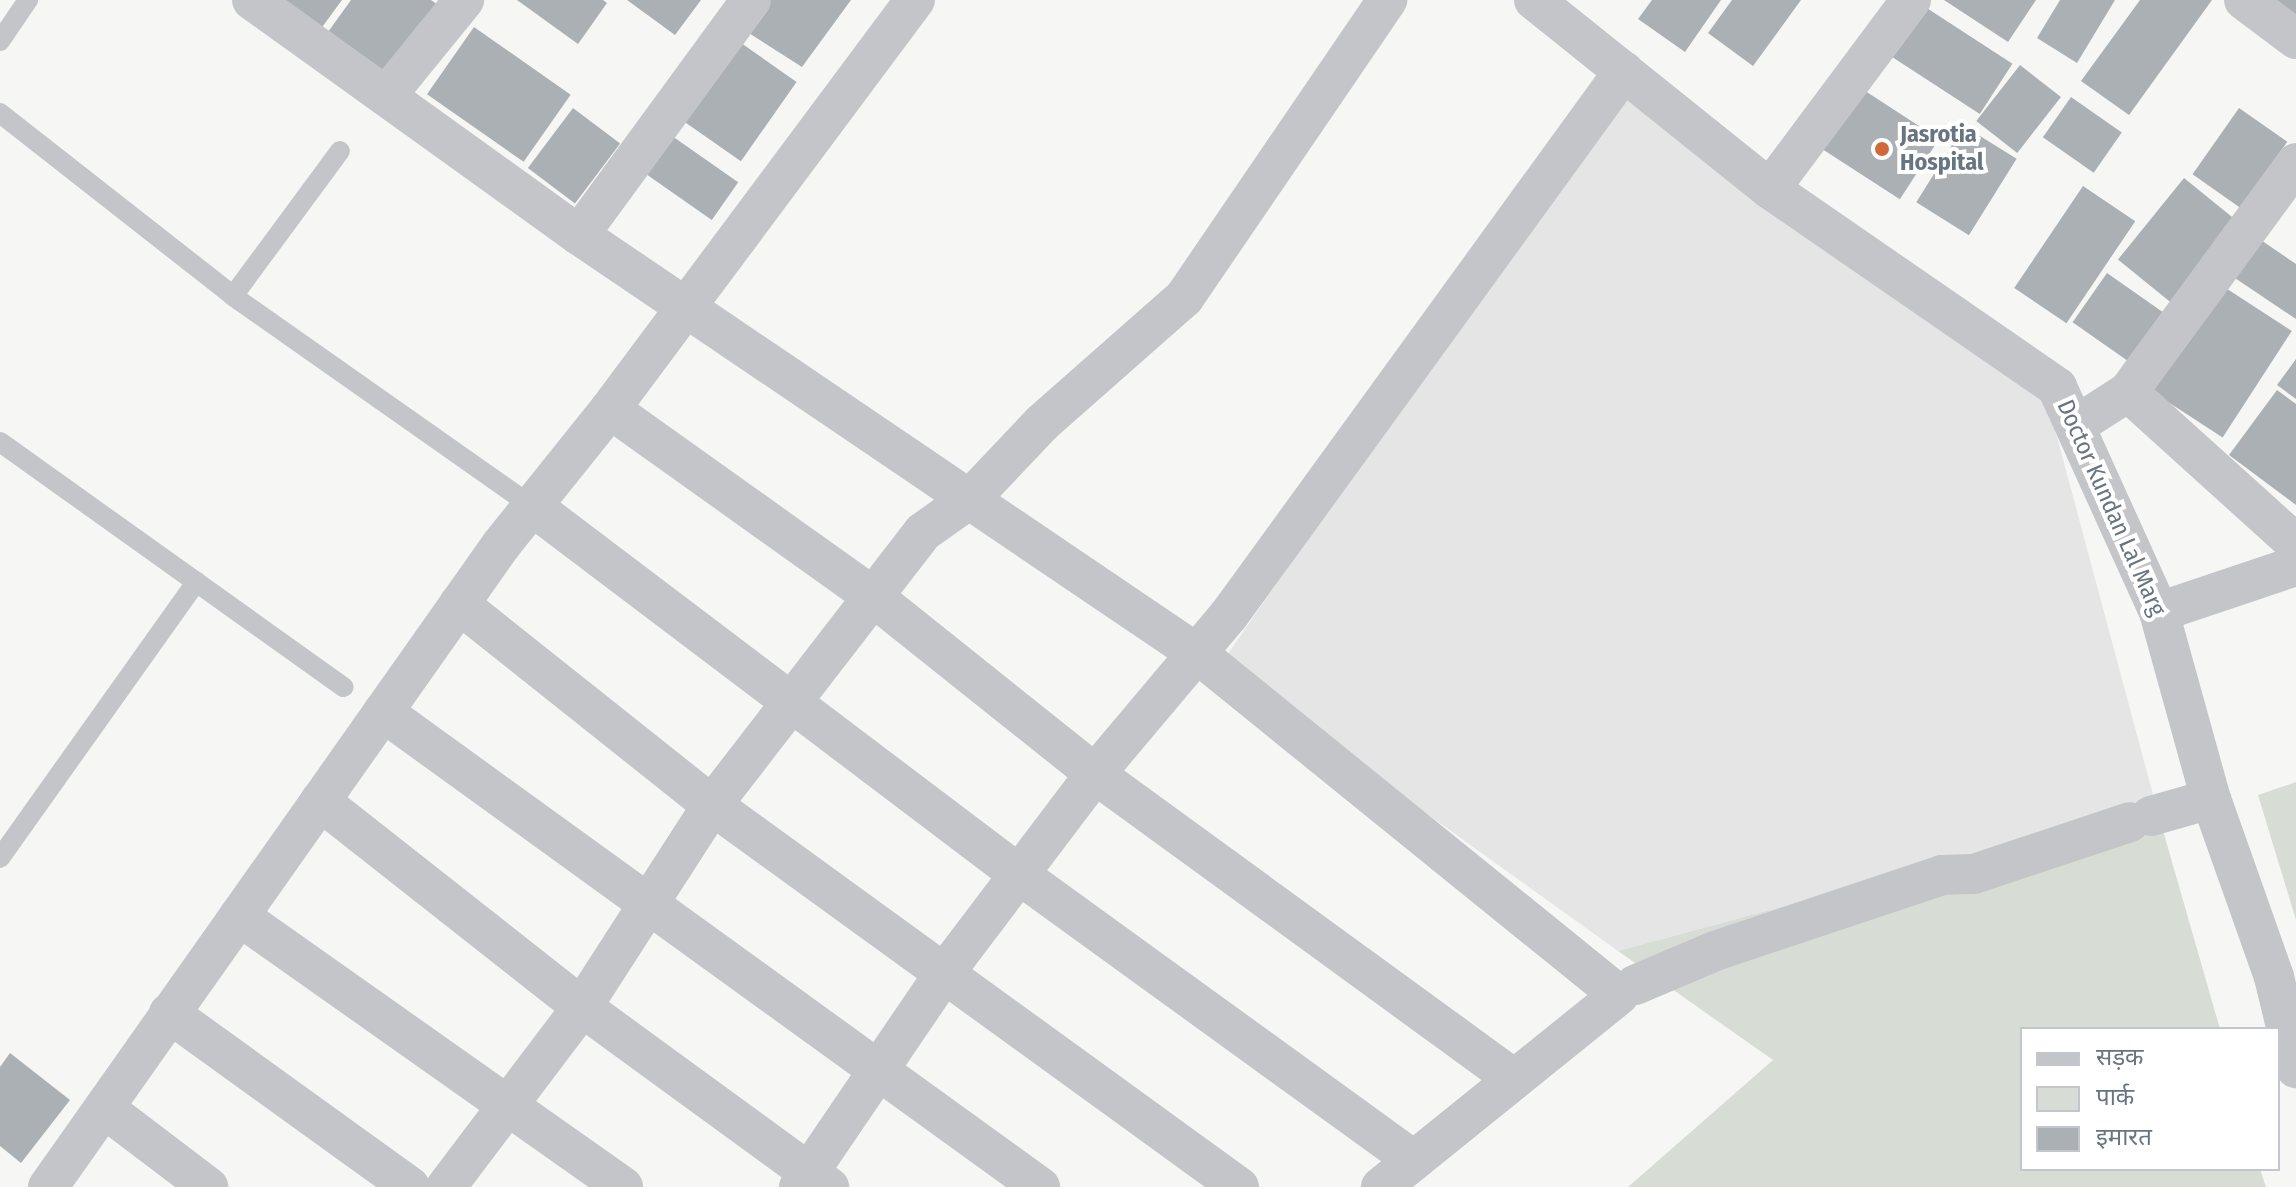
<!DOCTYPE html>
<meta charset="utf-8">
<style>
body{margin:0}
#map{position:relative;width:2296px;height:1187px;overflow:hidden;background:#f6f6f4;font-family:"Fira Sans Condensed","Noto Sans Devanagari",sans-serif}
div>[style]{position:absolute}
.built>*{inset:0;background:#e4e5e4}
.green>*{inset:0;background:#d7ddd5}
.building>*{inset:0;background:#abb0b5;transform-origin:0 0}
.lane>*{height:20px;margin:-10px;padding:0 10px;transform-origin:10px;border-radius:10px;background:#c3c5c8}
.street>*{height:40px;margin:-20px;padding:0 20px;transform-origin:20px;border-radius:20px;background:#c3c5c8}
.dots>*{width:22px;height:22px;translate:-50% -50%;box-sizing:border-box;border:4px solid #fff;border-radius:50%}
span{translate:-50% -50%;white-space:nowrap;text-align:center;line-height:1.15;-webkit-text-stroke:8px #fff;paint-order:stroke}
.poi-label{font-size:24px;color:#697481;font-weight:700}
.left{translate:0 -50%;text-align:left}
.street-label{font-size:24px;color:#697481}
.legend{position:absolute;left:2020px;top:1027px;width:260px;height:144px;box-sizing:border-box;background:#fff;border:2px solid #c3c7cd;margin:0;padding:10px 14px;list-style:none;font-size:24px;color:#697481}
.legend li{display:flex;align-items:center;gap:16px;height:40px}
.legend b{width:40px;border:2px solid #c3c7cd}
</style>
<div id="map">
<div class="built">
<div style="clip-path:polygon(1635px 69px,2038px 366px,2156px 806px,1618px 951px,1220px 665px)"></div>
</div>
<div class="green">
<div style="clip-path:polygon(2296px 782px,2296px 920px,2258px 795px)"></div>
<div style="clip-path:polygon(2156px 806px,2220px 1029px,2022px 1029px,2022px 1169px,2260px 1169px,2266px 1187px,1628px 1187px,1773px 1060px,1618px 951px)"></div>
</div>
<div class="building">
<div style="clip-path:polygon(279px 0,342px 0,320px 30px)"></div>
<div style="clip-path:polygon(351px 0,431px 0,438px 5px,386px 75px,328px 32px)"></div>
<div style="clip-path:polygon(517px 0,603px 0,607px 3px,578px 44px)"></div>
<div style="clip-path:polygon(627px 0,701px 0,675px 35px)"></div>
<div style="clip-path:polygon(757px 0,851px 0,802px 67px,738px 26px)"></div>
<div style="clip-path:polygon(1652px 0,1721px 0,1685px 52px,1638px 19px)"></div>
<div style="clip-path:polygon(1732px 0,1801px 0,1753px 66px,1708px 33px)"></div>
<div style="clip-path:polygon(1944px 0,2036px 0,2008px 42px)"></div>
<div style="clip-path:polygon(2060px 0,2115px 0,2077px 63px,2037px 38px)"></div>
<div style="clip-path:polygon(2140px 0,2212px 0,2129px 115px,2081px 81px)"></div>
<div style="clip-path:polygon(2258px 0,2296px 0,2296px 30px)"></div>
<div style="left:1916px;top:1px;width:115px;height:60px;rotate:33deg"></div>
<div style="left:474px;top:27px;width:118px;height:82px;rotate:35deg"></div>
<div style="left:731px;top:36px;width:80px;height:97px;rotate:35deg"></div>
<div style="left:2020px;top:65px;width:52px;height:71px;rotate:38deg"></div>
<div style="left:1856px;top:85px;width:99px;height:72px;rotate:33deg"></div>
<div style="left:2071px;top:97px;width:62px;height:49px;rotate:35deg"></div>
<div style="left:573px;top:108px;width:59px;height:75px;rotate:37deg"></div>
<div style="left:2239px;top:108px;width:59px;height:81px;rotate:35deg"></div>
<div style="left:1964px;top:126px;width:62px;height:90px;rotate:32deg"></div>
<div style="left:662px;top:129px;width:93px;height:46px;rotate:35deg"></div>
<div style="left:2184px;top:178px;width:69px;height:105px;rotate:39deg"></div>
<div style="left:2083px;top:186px;width:63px;height:123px;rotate:34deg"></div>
<div style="clip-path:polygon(2252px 234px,2296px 264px,2296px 319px,2226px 272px)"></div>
<div style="left:2107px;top:273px;width:78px;height:60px;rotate:35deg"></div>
<div style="left:2218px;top:283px;width:88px;height:127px;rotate:33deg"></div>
<div style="clip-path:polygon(2296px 359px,2296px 399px,2277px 385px)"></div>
<div style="clip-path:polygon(2277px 390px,2296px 404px,2296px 505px,2229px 455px)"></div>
<div style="clip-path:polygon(10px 1053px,70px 1100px,21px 1163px,0 1146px,0 1067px)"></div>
</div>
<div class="lane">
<div style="left:0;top:41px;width:50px;rotate:-55.7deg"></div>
<div style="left:0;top:113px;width:296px;rotate:38.1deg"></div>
<div style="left:233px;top:296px;width:365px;rotate:35.1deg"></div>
<div style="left:233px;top:296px;width:180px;rotate:-53.6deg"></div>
<div style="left:0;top:442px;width:422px;rotate:35.5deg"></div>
<div style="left:0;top:858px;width:339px;rotate:-54.6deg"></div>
</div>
<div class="street">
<div style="left:252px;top:0;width:403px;rotate:35.7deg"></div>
<div style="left:579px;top:235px;width:749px;rotate:34.11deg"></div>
<div style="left:1199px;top:655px;width:540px;rotate:38.99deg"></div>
<div style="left:1619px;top:995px;width:306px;rotate:141.1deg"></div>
<div style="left:1534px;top:0;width:302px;rotate:38.7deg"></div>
<div style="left:1770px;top:189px;width:349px;rotate:34.6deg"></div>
<div style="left:2057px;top:387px;width:247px;rotate:65.6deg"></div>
<div style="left:2159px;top:612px;width:194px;rotate:74.5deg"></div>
<div style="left:2211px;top:799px;width:189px;rotate:70.5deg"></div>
<div style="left:2274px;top:977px;width:94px;rotate:76.4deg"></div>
<div style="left:2244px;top:0;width:65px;rotate:36.9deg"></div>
<div style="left:386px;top:96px;width:124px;rotate:-50.9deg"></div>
<div style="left:1770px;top:189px;width:236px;rotate:-53.3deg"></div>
<div style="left:579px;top:235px;width:291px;rotate:-53.8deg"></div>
<div style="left:2128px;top:392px;width:227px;rotate:42.1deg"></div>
<div style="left:610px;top:409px;width:327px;rotate:35.5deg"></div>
<div style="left:876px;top:599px;width:280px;rotate:38.6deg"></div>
<div style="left:1095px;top:774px;width:518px;rotate:36.05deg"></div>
<div style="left:2078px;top:424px;width:59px;rotate:-32.6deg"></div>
<div style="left:2128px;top:392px;width:284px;rotate:-53.7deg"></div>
<div style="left:532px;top:506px;width:613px;rotate:37.11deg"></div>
<div style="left:1021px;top:876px;width:485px;rotate:35.9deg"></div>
<div style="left:459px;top:604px;width:323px;rotate:38.5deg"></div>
<div style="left:712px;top:805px;width:651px;rotate:35.94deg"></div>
<div style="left:2159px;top:612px;width:145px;rotate:-18.6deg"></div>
<div style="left:383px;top:712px;width:811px;rotate:35.87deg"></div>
<div style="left:320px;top:801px;width:333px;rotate:38.2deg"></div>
<div style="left:582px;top:1007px;width:306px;rotate:36.1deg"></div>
<div style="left:2151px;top:816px;width:62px;rotate:-15.8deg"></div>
<div style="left:239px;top:916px;width:470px;rotate:35.2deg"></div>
<div style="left:1635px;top:985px;width:87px;rotate:-23deg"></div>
<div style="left:1715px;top:951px;width:239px;rotate:-18.5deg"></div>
<div style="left:1942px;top:875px;width:32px;rotate:-2deg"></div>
<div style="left:1974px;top:874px;width:164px;rotate:-18.4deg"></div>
<div style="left:169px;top:1013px;width:297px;rotate:35.8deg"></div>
<div style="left:104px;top:1108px;width:131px;rotate:37.2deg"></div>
<div style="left:48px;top:1187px;width:786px;rotate:-54.79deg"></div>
<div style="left:501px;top:545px;width:174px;rotate:-51.3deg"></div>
<div style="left:610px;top:409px;width:510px;rotate:-53.29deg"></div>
<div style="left:446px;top:1187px;width:226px;rotate:-52.9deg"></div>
<div style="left:582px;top:1007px;width:240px;rotate:-57.2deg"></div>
<div style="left:712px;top:805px;width:345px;rotate:-52.3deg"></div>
<div style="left:923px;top:532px;width:59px;rotate:-35.3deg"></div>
<div style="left:971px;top:498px;width:103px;rotate:-46.6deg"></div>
<div style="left:1042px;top:423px;width:189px;rotate:-41.4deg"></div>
<div style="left:1184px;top:298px;width:361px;rotate:-55.7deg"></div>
<div style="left:799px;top:1187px;width:261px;rotate:-55.8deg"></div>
<div style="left:946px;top:971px;width:247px;rotate:-52.9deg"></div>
<div style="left:1095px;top:774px;width:208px;rotate:-49.9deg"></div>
<div style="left:1229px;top:615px;width:672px;rotate:-54.02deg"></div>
</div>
<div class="dots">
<div style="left:1882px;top:149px;background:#cf6a3b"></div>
</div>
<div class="poi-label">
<span class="left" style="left:1900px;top:149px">Jasrotia<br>Hospital</span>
</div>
<div class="street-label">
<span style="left:2111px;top:508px;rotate:66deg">Doctor Kundan Lal Marg</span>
</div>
<ul class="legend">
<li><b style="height:10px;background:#c3c5c8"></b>सड़क</li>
<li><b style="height:22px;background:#d7ddd5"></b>पार्क</li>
<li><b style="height:22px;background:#abb0b5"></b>इमारत</li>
</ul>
</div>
